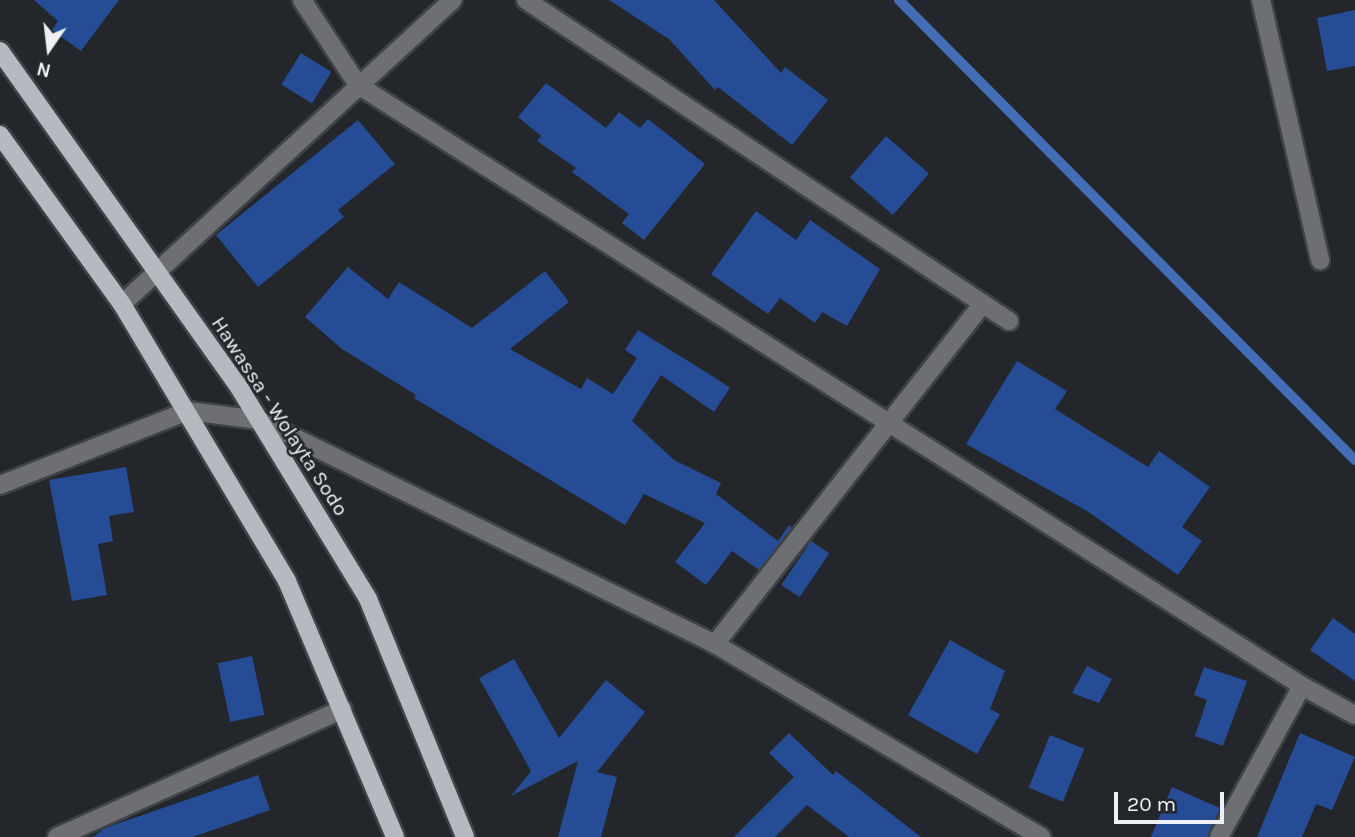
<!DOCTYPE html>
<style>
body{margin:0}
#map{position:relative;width:1355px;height:837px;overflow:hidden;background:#23262b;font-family:Karla,sans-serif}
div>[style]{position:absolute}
.stream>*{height:10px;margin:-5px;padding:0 5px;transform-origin:5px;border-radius:5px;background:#446db8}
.building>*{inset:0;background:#254c94;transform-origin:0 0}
.roads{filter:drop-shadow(2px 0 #3f4247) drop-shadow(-2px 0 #3f4247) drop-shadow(0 2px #3f4247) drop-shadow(0 -2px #3f4247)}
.street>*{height:18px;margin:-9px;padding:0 9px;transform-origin:9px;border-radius:9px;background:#6e6f72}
.primary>*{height:18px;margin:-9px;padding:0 9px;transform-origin:9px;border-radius:9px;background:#b6b9bf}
span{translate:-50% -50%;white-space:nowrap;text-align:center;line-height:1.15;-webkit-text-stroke:5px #23262b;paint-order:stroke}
.street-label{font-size:21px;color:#eef0f4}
.north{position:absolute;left:14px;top:14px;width:70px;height:70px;-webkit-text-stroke:5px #23262b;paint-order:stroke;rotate:194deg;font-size:19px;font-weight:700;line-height:28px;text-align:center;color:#eef0f4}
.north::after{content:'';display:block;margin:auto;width:24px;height:32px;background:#eef0f4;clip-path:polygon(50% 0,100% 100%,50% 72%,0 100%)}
.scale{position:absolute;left:1114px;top:792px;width:110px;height:32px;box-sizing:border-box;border:4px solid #eef0f4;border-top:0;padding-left:9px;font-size:21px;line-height:24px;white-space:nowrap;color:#eef0f4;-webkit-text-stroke:5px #23262b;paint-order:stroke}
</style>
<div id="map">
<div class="stream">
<div style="left:899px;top:0;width:648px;rotate:45.25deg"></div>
</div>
<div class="building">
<div style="clip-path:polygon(34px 0,119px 0,81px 51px,52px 30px,58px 21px)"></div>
<div style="clip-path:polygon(609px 0,714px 0,781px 73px,785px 67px,828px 100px,792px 145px,718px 87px,715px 90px,669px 39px)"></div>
<div style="clip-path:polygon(1355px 10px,1355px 66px,1327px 71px,1317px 18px)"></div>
<div style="left:301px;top:53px;width:36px;height:37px;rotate:32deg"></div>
<div style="clip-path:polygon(546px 83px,606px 128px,619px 112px,640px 128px,648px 119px,705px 164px,644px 240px,622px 223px,629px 214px,572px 172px,576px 168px,537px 141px,541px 136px,518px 117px)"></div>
<div style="clip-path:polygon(358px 120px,395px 164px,338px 210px,344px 217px,258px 287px,216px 235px)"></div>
<div style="left:886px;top:136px;width:57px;height:55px;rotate:41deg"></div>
<div style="clip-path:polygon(756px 211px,796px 240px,810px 220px,880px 269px,847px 326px,822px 312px,815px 323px,780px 298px,768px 314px,711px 274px)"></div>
<div style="clip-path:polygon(348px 267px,388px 299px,399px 282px,472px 328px,545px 271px,569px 302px,510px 349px,581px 389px,587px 378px,613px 394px,637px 358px,625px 350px,638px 330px,717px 379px,730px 388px,714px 412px,661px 375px,632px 421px,674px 460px,721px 483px,716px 494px,778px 541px,789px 525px,792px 528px,759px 570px,732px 551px,706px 585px,675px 562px,705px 523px,644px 494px,625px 525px,414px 398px,416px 395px,342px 349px,305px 317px)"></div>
<div style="clip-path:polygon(1017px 361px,1067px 391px,1055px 409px,1148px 467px,1159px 451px,1210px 487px,1182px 527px,1202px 541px,1178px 575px,1087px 511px,966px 444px)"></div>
<div style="clip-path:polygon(126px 467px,134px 512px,109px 516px,113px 541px,98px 544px,107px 595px,72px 601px,49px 480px)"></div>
<div style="left:811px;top:541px;width:22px;height:53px;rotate:34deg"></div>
<div style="clip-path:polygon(1333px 618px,1355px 634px,1355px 681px,1310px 650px)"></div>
<div style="clip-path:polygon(950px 640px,1005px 671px,990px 709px,1000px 714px,977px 754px,908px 715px)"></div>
<div style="left:252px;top:656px;width:60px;height:35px;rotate:78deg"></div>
<div style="clip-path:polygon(514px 659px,559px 738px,606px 680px,645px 712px,597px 772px,617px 777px,601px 837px,558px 837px,578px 761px,511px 796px,531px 771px,479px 678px)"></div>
<div style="clip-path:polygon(1087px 666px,1112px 679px,1099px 703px,1072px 693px)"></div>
<div style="clip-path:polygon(1204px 667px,1247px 681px,1223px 746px,1195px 736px,1207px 700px,1194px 695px)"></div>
<div style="clip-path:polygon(789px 733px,833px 775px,836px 771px,921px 837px,849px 837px,807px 805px,775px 837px,734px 837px,794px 777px,769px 753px)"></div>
<div style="clip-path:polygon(1300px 733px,1355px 757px,1332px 810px,1316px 804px,1302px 837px,1257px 837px)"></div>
<div style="left:1050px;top:735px;width:37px;height:57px;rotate:22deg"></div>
<div style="clip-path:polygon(258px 775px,270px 810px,193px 837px,93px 837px,105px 828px)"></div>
<div style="clip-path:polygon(1172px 787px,1220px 808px,1208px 837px,1151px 837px)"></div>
</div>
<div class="roads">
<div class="street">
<div style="left:302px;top:0;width:102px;rotate:56.6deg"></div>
<div style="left:358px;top:85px;width:1119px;rotate:32.48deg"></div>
<div style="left:1302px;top:686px;width:60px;rotate:28.7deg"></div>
<div style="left:526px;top:0;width:580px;rotate:33.61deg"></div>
<div style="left:1261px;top:0;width:267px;rotate:77.2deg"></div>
<div style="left:122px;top:304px;width:449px;rotate:-42.6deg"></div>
<div style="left:0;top:485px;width:202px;rotate:-21.5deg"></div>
<div style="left:188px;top:411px;width:72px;rotate:7.2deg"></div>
<div style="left:259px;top:420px;width:508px;rotate:26.16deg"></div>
<div style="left:715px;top:644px;width:379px;rotate:30.6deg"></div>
<div style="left:715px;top:644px;width:433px;rotate:-51.8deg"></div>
<div style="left:57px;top:837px;width:313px;rotate:-24.1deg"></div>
<div style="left:1219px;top:837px;width:172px;rotate:-61.2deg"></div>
</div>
<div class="primary">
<div style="left:0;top:51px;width:409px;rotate:54.6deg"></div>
<div style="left:237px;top:384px;width:252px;rotate:58.6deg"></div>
<div style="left:368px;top:599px;width:257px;rotate:67.8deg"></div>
<div style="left:0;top:135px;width:208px;rotate:54.2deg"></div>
<div style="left:122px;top:304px;width:322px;rotate:59.2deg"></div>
<div style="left:287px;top:581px;width:278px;rotate:67.1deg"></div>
</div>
</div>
<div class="street-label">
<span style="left:280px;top:416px;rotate:57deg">Hawassa - Wolayta Sodo</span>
</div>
<div class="north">N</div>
<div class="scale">20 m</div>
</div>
